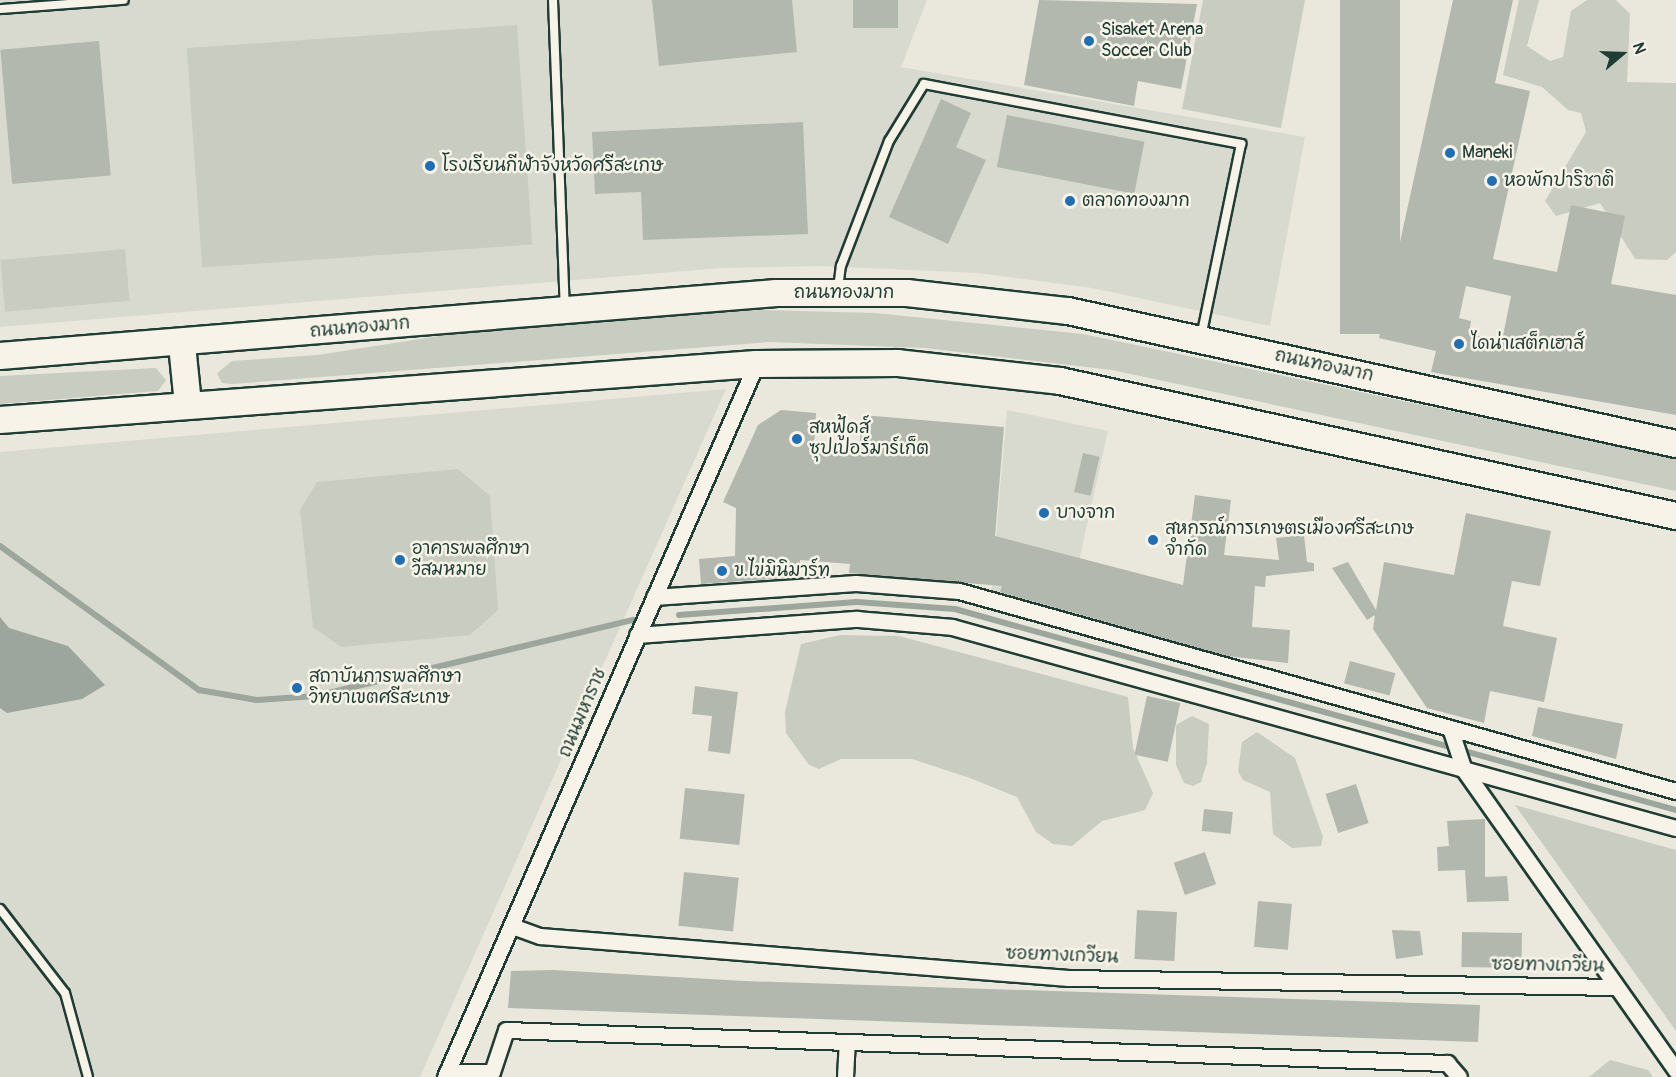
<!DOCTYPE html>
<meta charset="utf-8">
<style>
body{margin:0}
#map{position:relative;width:1676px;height:1077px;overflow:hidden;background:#eae8dd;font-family:Pangolin,"Playpen Sans Thai",sans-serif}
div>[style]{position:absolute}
.built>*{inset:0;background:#d9dacf}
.green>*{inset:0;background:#c8ccc1;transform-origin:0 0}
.water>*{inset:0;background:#9ca69c}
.stream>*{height:6px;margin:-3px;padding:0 3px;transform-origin:3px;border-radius:3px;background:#9ca69c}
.building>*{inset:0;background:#b2b8ae;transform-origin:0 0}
.roads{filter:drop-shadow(2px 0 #1f3d34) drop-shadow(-2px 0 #1f3d34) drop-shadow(0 2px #1f3d34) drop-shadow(0 -2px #1f3d34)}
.lane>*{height:8px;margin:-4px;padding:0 4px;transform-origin:4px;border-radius:4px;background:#f7f3e8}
.street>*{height:15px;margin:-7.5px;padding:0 7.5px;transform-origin:7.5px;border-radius:7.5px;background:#f7f3e8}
.primary>*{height:26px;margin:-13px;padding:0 13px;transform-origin:13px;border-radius:13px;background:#f7f3e8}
.dots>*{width:16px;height:16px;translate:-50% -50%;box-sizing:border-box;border:3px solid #f7f3e8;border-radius:50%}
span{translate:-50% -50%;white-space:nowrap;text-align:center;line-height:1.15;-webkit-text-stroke:5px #f7f3e8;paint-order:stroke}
.poi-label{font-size:18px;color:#1f3d34}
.left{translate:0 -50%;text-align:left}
.street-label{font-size:18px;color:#1f3d34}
.north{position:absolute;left:1592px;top:24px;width:60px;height:60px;-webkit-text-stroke:4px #f7f3e8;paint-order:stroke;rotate:71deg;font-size:16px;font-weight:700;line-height:24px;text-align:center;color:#1f3d34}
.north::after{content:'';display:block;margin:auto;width:21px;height:27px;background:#1f3d34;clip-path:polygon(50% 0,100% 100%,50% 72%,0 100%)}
</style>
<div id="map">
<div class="built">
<div style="clip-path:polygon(0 0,927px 0,901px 67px,1305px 137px,1270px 326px,1092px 288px,977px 273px,821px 266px,722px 268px,0 327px)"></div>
<div style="clip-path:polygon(726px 389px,420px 1077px,0 1077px,0 452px)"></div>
<div style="clip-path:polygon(1007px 410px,1108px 431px,1067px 615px,991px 594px)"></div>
</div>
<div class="green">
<div style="clip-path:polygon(1203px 0,1305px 0,1281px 128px,1182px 109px)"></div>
<div style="clip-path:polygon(1519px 0,1539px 0,1527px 46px,1550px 61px,1563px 57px,1571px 11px,1587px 0,1616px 0,1630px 14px,1627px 82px,1676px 83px,1676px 252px,1667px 260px,1635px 259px,1600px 203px,1556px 216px,1545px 201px,1586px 132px,1581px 113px,1568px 110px,1542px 87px,1503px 75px)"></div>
<div style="left:517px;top:25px;width:220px;height:331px;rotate:86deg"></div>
<div style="left:125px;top:249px;width:52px;height:125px;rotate:85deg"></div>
<div style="clip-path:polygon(760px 310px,875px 313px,1083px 334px,1676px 458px,1676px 491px,1112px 370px,925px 348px,770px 342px,232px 384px,222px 383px,217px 373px,232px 361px,318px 355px,477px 330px)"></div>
<div style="clip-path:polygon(156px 368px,166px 380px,158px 391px,0 404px,0 376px)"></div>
<div style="clip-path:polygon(458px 469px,490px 496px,498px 610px,470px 635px,341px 647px,313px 627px,300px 510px,317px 482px)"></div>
<div style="clip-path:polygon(840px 635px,899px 636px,1128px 697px,1133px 748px,1153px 793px,1145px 810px,1102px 821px,1072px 846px,1053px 844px,1036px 832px,1017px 797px,970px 778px,912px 759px,841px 759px,819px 769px,809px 765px,786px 733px,785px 712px,801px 644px)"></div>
<div style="clip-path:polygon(1192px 716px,1209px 724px,1207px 763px,1201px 782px,1193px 786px,1184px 783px,1176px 765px,1176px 725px)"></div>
<div style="clip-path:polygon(1257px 732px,1295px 758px,1323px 837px,1321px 846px,1292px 848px,1273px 834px,1270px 792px,1243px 780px,1238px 771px,1242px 742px)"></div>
<div style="clip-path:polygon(1515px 805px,1676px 850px,1676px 1031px)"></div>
<div style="clip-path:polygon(1610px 1060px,1648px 1070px,1653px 1077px,1589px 1077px)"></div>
</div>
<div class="water">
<div style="clip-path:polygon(0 617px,9px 628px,68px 646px,105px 685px,82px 699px,7px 713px,0 708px)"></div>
</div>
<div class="stream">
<div style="left:0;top:546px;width:246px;rotate:35.9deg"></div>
<div style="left:199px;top:690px;width:59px;rotate:9.8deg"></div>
<div style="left:257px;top:700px;width:59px;rotate:-3.9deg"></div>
<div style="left:316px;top:696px;width:326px;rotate:-13.5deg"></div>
<div style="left:679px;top:615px;width:178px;rotate:-4.2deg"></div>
<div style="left:857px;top:602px;width:98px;rotate:4.1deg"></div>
<div style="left:955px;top:609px;width:748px;rotate:15.58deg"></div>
</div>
<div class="building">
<div style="clip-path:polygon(652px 0,792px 0,797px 52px,659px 66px)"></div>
<div style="left:853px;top:0;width:45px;height:28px"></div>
<div style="clip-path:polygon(1039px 0,1197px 4px,1181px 89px,1138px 81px,1134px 106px,1024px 85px)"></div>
<div style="left:1340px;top:0;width:60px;height:334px"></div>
<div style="clip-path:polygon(evenodd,1453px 0,1513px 0,1495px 83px,1530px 91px,1493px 259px,1557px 272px,1571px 205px,1625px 216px,1611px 284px,1676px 295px,1676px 415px,1431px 372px,1436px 351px,1379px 338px,1453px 0,1466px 286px,1511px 296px,1502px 341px,1469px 334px,1471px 321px,1459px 318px,1466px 286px)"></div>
<div style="left:99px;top:41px;width:135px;height:99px;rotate:85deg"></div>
<div style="clip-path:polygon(941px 99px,971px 113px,956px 147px,986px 160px,948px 244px,889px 217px)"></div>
<div style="left:1007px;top:115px;width:140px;height:53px;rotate:11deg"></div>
<div style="clip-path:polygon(803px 122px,808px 234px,643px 240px,641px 192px,595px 194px,592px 132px)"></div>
<div style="clip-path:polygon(781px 410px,816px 413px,814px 449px,859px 452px,862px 415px,1004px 427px,995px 536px,1183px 585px,1195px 495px,1231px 500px,1224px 555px,1279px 560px,1276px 538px,1304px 535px,1307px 562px,1314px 563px,1314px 571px,1266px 576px,1265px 587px,1255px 586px,1252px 627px,1290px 630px,1288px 663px,1227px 656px,1000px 592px,1002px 586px,849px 573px,850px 564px,800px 560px,800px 577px,701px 584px,699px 559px,735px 556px,736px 508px,723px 502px,758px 425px)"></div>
<div style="left:1083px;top:453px;width:17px;height:40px;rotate:13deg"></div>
<div style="clip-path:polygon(1466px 513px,1551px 531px,1540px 586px,1512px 581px,1503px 626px,1557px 638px,1544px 702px,1490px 691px,1484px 723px,1427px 708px,1373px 629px,1375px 615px,1367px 620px,1332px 568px,1348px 562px,1376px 610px,1384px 562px,1454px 575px)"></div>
<div style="left:1350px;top:661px;width:47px;height:23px;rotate:15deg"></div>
<div style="clip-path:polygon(695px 686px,738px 692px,730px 754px,708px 751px,712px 716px,692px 714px)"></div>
<div style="left:1147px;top:696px;width:34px;height:60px;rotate:12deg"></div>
<div style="clip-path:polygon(1538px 707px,1623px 724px,1616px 759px,1532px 736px)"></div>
<div style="left:1356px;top:784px;width:41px;height:32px;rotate:72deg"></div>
<div style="left:685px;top:788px;width:60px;height:51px;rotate:6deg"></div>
<div style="left:1204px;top:809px;width:29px;height:22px;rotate:6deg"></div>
<div style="clip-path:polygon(1485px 819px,1485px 877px,1507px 876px,1509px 901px,1467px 902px,1465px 870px,1438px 871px,1437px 847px,1449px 846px,1447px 821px)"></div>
<div style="left:1205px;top:852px;width:34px;height:33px;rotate:71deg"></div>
<div style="left:684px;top:872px;width:55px;height:54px;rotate:6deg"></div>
<div style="left:1258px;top:901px;width:34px;height:46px;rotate:5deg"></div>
<div style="left:1137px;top:910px;width:40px;height:49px;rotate:3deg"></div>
<div style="clip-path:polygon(1392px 930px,1420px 931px,1423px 955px,1396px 959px)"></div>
<div style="left:1462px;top:932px;width:60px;height:35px;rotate:1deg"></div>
<div style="clip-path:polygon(553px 970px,744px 981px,1480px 1005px,1478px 1042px,508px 1008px,511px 971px)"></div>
</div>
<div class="roads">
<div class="lane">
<div style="left:553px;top:0;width:307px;rotate:87.8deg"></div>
<div style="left:0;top:9px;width:124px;rotate:-4.2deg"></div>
<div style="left:838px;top:289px;width:23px;rotate:-83deg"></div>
<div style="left:841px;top:266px;width:134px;rotate:-69deg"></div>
<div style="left:889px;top:141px;width:67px;rotate:-58.4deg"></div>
<div style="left:924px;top:84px;width:323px;rotate:10.7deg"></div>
<div style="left:1241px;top:144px;width:197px;rotate:101.7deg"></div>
<div style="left:0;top:909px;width:106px;rotate:52.3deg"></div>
<div style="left:65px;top:993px;width:87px;rotate:74.7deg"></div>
</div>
<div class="street">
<div style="left:654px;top:597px;width:202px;rotate:-4deg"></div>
<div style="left:856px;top:583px;width:103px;rotate:4.4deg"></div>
<div style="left:959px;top:591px;width:744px;rotate:15.59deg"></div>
<div style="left:637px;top:635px;width:221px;rotate:-4.2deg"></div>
<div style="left:857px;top:619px;width:95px;rotate:4.8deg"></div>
<div style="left:952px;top:627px;width:751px;rotate:15.52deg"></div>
<div style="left:1450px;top:728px;width:44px;rotate:71.6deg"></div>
<div style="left:1464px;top:770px;width:368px;rotate:54.8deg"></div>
<div style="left:512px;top:926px;width:30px;rotate:20deg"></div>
<div style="left:540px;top:936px;width:530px;rotate:4.55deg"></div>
<div style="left:1068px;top:978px;width:546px;rotate:0.94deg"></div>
<div style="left:447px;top:1072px;width:45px"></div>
<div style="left:492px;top:1072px;width:44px;rotate:-71.6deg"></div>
<div style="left:506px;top:1030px;width:942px;rotate:2.01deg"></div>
<div style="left:1447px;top:1063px;width:18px;rotate:49deg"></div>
<div style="left:445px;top:1077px;width:778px;rotate:-66.43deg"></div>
<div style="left:845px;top:1077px;width:35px;rotate:-87deg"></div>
</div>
<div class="primary">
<div style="left:182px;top:345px;width:59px;rotate:84.2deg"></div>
<div style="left:0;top:356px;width:779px;rotate:-4.64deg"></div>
<div style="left:776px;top:293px;width:131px"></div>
<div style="left:907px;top:293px;width:162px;rotate:6.4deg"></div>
<div style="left:1068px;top:311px;width:622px;rotate:12.34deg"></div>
<div style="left:0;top:420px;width:758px;rotate:-4.24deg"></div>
<div style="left:756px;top:364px;width:142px;rotate:-0.4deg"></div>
<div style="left:898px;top:363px;width:163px;rotate:6.3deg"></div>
<div style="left:1060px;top:381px;width:631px;rotate:12.36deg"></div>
</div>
</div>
<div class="dots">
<div style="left:1089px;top:41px;background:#1f6fb2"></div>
<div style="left:1450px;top:153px;background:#1f6fb2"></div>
<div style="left:430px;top:166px;background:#1f6fb2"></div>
<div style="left:1492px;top:181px;background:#1f6fb2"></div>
<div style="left:1070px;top:201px;background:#1f6fb2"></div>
<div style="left:1459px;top:344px;background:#1f6fb2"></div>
<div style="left:797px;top:439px;background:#1f6fb2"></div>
<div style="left:1044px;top:513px;background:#1f6fb2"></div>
<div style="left:1153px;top:540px;background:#1f6fb2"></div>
<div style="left:400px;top:560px;background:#1f6fb2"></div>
<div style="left:722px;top:571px;background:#1f6fb2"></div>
<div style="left:297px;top:688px;background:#1f6fb2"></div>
</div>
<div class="poi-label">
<span class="left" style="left:1101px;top:41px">Sisaket Arena<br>Soccer Club</span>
<span class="left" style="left:1462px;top:153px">Maneki</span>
<span class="left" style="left:442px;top:166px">โรงเรียนกีฬาจังหวัดศรีสะเกษ</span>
<span class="left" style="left:1504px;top:181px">หอพักปาริชาติ</span>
<span class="left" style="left:1082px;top:201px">ตลาดทองมาก</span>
<span class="left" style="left:1471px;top:344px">ไดน่าเสต็กเฮาส์</span>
<span class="left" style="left:809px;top:439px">สหฟู้ดส์<br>ซุปเปอร์มาร์เก็ต</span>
<span class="left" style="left:1056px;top:513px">บางจาก</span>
<span class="left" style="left:1165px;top:540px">สหกรณ์การเกษตรเมืองศรีสะเกษ<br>จำกัด</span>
<span class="left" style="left:412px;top:560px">อาคารพลศึกษา<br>วีสมหมาย</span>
<span class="left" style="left:734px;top:571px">ข.ไข่มินิมาร์ท</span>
<span class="left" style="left:309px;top:688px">สถาบันการพลศึกษา<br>วิทยาเขตศรีสะเกษ</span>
</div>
<div class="street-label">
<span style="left:844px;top:293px">ถนนทองมาก</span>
<span style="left:360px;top:328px;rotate:-5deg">ถนนทองมาก</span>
<span style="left:1324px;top:366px;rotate:12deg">ถนนทองมาก</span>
<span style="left:583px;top:713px;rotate:-67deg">ถนนมหาราช</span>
<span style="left:1062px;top:956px;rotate:2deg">ซอยทางเกวียน</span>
<span style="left:1548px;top:966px;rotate:1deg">ซอยทางเกวียน</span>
</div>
<div class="north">N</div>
</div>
